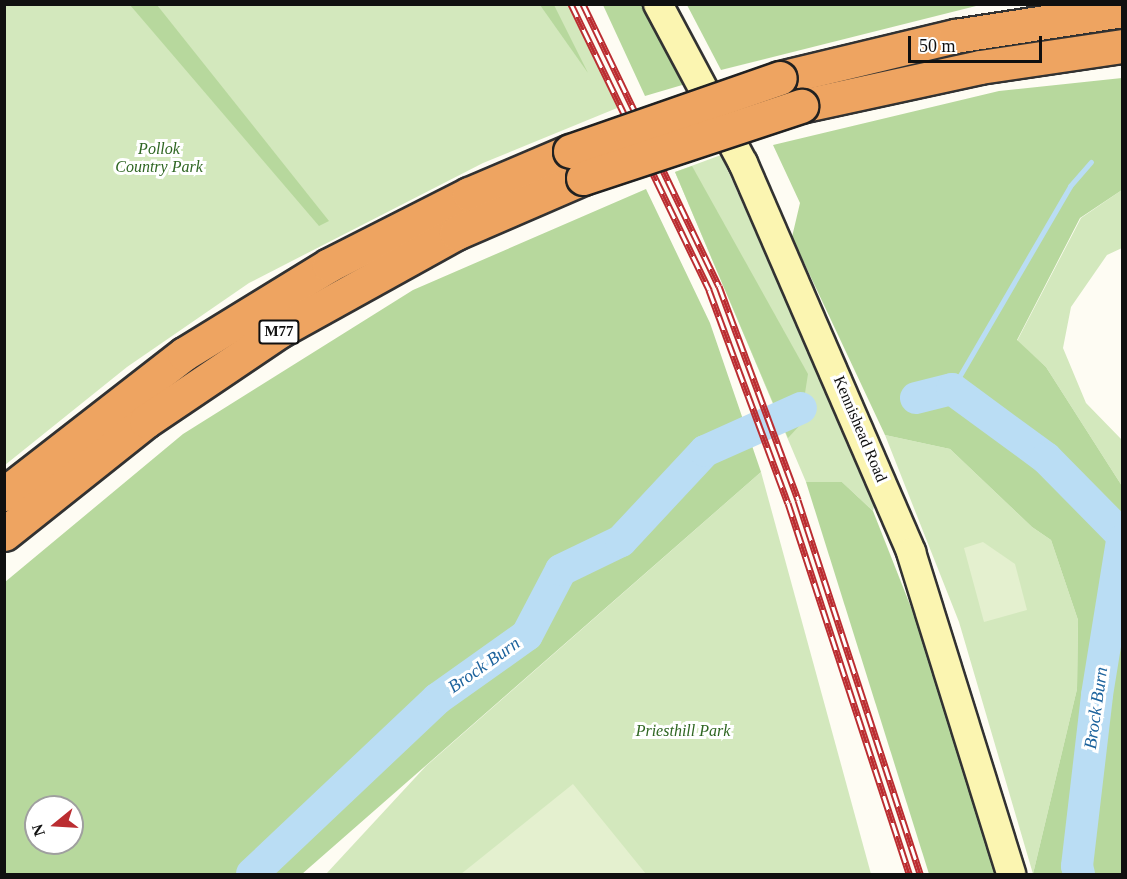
<!DOCTYPE html>
<style>
body{margin:0}
#map{position:relative;width:1127px;height:879px;overflow:hidden;background:#fefcf3;font-family:"Times New Roman",serif}
div>[style]{position:absolute}
.green>*{inset:0;background:#d3e8bd}
.forest>*{inset:0;background:#b7d89d}
.pitch>*{inset:0;background:#e4f0cf}
.stream>*{height:5px;margin:-2.5px;padding:0 2.5px;transform-origin:2.5px;border-radius:2.5px;background:#baddf4}
.river>*{height:32px;margin:-16px;padding:0 16px;transform-origin:16px;border-radius:16px;background:#baddf4}
.roads{filter:drop-shadow(2px 0 #323232) drop-shadow(-2px 0 #323232) drop-shadow(0 2px #323232) drop-shadow(0 -2px #323232)}
.secondary>*{height:28px;margin:-14px;padding:0 14px;transform-origin:14px;border-radius:14px;background:#fbf5b1}
.highway>*{height:33px;margin:-16.5px;padding:0 16.5px;transform-origin:16.5px;border-radius:16.5px;background:#eea461}
.rail>*{height:7px;margin-top:-3.5px;transform-origin:0;background:repeating-linear-gradient(90deg,#fff 0 14px,#bb2d31 0 28px);box-sizing:border-box;border-block:2px solid #bb2d31}
.bridges{filter:drop-shadow(2px 0 #212121) drop-shadow(-2px 0 #212121) drop-shadow(0 2px #212121) drop-shadow(0 -2px #212121)}
.highway-bridge>*{height:33px;margin:-16.5px;padding:0 16.5px;transform-origin:16.5px;border-radius:16.5px;background:#eea461}
span{translate:-50% -50%;white-space:nowrap;text-align:center;line-height:1.15;-webkit-text-stroke:6px #fff;paint-order:stroke}
.shield-label span{padding:2px 4px;background:#fff;border:2px solid;border-radius:4px;-webkit-text-stroke-width:0}
.shield-label{font-size:15px;color:#101010;font-weight:700}
.park-label{font-size:16px;color:#2f6622;font-style:italic}
.street-label{font-size:16px;color:#101010}
.water-label{font-size:18px;color:#1d639d;font-style:italic}
.frame{position:absolute;inset:0;border:6px solid #101010;pointer-events:none}
.north{position:absolute;left:24px;top:795px;width:60px;height:60px;box-sizing:border-box;background:#fff;border:2px solid #9f9f9f;border-radius:50%;rotate:252deg;font-size:16px;font-weight:700;line-height:24px;text-align:center;color:#101010}
.north::after{content:'';display:block;margin:auto;width:21px;height:27px;background:#bb2d31;clip-path:polygon(50% 0,100% 100%,50% 72%,0 100%)}
.scale{position:absolute;left:908px;top:36px;width:134px;height:27px;box-sizing:border-box;border:3px solid #101010;border-top:0;padding-left:8px;font-size:18px;line-height:21px;white-space:nowrap;color:#101010;-webkit-text-stroke:4px #fff;paint-order:stroke}
</style>
<div id="map">
<div class="green">
<div style="clip-path:polygon(5px 5px,571px 5px,622px 106px,483px 163px,249px 283px,127px 367px,5px 465px)"></div>
<div style="clip-path:polygon(721px 155px,875px 502px,873px 511px,842px 482px,806px 482px,675px 172px)"></div>
<div style="clip-path:polygon(1122px 190px,1122px 248px,1107px 255px,1071px 307px,1063px 348px,1086px 403px,1122px 440px,1122px 486px,1046px 367px,1017px 341px,1081px 218px)"></div>
<div style="clip-path:polygon(885px 435px,950px 449px,1032px 527px,1051px 540px,1078px 620px,1077px 689px,1033px 874px,959px 622px)"></div>
<div style="clip-path:polygon(761px 472px,871px 874px,326px 874px,426px 766px)"></div>
</div>
<div class="forest">
<div style="clip-path:polygon(130px 5px,157px 5px,329px 221px,319px 226px)"></div>
<div style="clip-path:polygon(540px 5px,554px 5px,588px 73px)"></div>
<div style="clip-path:polygon(603px 5px,644px 5px,689px 83px,645px 96px)"></div>
<div style="clip-path:polygon(687px 5px,980px 5px,721px 70px)"></div>
<div style="clip-path:polygon(1122px 78px,1122px 190px,1080px 218px,1017px 340px,1046px 367px,1122px 486px,1122px 874px,1033px 874px,1077px 689px,1078px 620px,1051px 540px,1032px 527px,950px 449px,885px 435px,792px 237px,800px 203px,773px 145px,999px 91px)"></div>
<div style="clip-path:polygon(692px 166px,808px 374px,800px 425px,788px 438px,675px 172px)"></div>
<div style="clip-path:polygon(evenodd,646px 189px,710px 323px,761px 472px,302px 874px,5px 874px,5px 582px,183px 434px,413px 290px,646px 189px,36px 807px,72px 807px,72px 843px,36px 843px,36px 807px)"></div>
<div style="clip-path:polygon(806px 482px,842px 482px,873px 511px,916px 620px,1004px 874px,929px 874px)"></div>
</div>
<div class="pitch">
<div style="clip-path:polygon(983px 542px,1015px 564px,1027px 610px,984px 622px,964px 548px)"></div>
<div style="clip-path:polygon(573px 784px,646px 874px,461px 874px)"></div>
</div>
<div class="stream">
<div style="left:952px;top:389px;width:235px;rotate:-59.8deg"></div>
<div style="left:1070px;top:186px;width:32px;rotate:-49deg"></div>
</div>
<div class="river">
<div style="left:916px;top:398px;width:37px;rotate:-14deg"></div>
<div style="left:952px;top:389px;width:117px;rotate:36.3deg"></div>
<div style="left:1046px;top:458px;width:108px;rotate:45.4deg"></div>
<div style="left:252px;top:874px;width:255px;rotate:-43.4deg"></div>
<div style="left:437px;top:699px;width:110px;rotate:-35.4deg"></div>
<div style="left:527px;top:635px;width:73px;rotate:-62.4deg"></div>
<div style="left:561px;top:570px;width:67px;rotate:-25.8deg"></div>
<div style="left:621px;top:541px;width:123px;rotate:-47deg"></div>
<div style="left:705px;top:451px;width:105px;rotate:-24.1deg"></div>
<div style="left:1079px;top:874px;width:8px;rotate:-104deg"></div>
<div style="left:1077px;top:866px;width:172px;rotate:-83.3deg"></div>
<div style="left:1097px;top:695px;width:156px;rotate:-80.8deg"></div>
</div>
<div class="roads">
<div class="secondary">
<div style="left:658px;top:4px;width:180px;rotate:61.9deg"></div>
<div style="left:743px;top:163px;width:424px;rotate:66.6deg"></div>
<div style="left:911px;top:552px;width:337px;rotate:72.7deg"></div>
</div>
<div class="highway">
<div style="left:780px;top:78px;width:180px;rotate:-13.5deg"></div>
<div style="left:955px;top:36px;width:169px;rotate:-8.8deg"></div>
<div style="left:801px;top:106px;width:183px;rotate:-12.3deg"></div>
<div style="left:980px;top:67px;width:144px;rotate:-8.4deg"></div>
<div style="left:4px;top:494px;width:228px;rotate:-37.9deg"></div>
<div style="left:184px;top:354px;width:170px;rotate:-31.5deg"></div>
<div style="left:329px;top:265px;width:157px;rotate:-26.9deg"></div>
<div style="left:469px;top:194px;width:110px;rotate:-23.1deg"></div>
<div style="left:4px;top:534px;width:181px;rotate:-38.5deg"></div>
<div style="left:146px;top:421px;width:163px;rotate:-34deg"></div>
<div style="left:281px;top:330px;width:200px;rotate:-29deg"></div>
<div style="left:456px;top:233px;width:138px;rotate:-23.4deg"></div>
</div>
</div>
<div class="rail">
<div style="left:571px;top:4px;width:318px;rotate:64.2deg"></div>
<div style="left:709px;top:290px;width:227px;rotate:69.7deg"></div>
<div style="left:788px;top:503px;width:390px;rotate:71.9deg"></div>
<div style="left:583px;top:4px;width:313px;rotate:64.3deg"></div>
<div style="left:719px;top:286px;width:228px;rotate:69.7deg"></div>
<div style="left:798px;top:500px;width:393px;rotate:71.9deg"></div>
</div>
<div class="bridges">
<div class="highway-bridge">
<div style="left:570px;top:151px;width:222px;rotate:-19.2deg"></div>
<div style="left:583px;top:178px;width:230px;rotate:-18.3deg"></div>
</div>
</div>
<div class="shield-label">
<span style="left:279px;top:332px">M77</span>
</div>
<div class="park-label">
<span style="left:159px;top:158px">Pollok<br>Country Park</span>
<span style="left:683px;top:731px">Priesthill Park</span>
</div>
<div class="street-label">
<span style="left:860px;top:429px;rotate:67deg">Kennishead Road</span>
</div>
<div class="water-label">
<span style="left:484px;top:665px;rotate:-35deg">Brock Burn</span>
<span style="left:1096px;top:708px;rotate:-82deg">Brock Burn</span>
</div>
<div class="frame"></div>
<div class="north">N</div>
<div class="scale">50 m</div>
</div>
